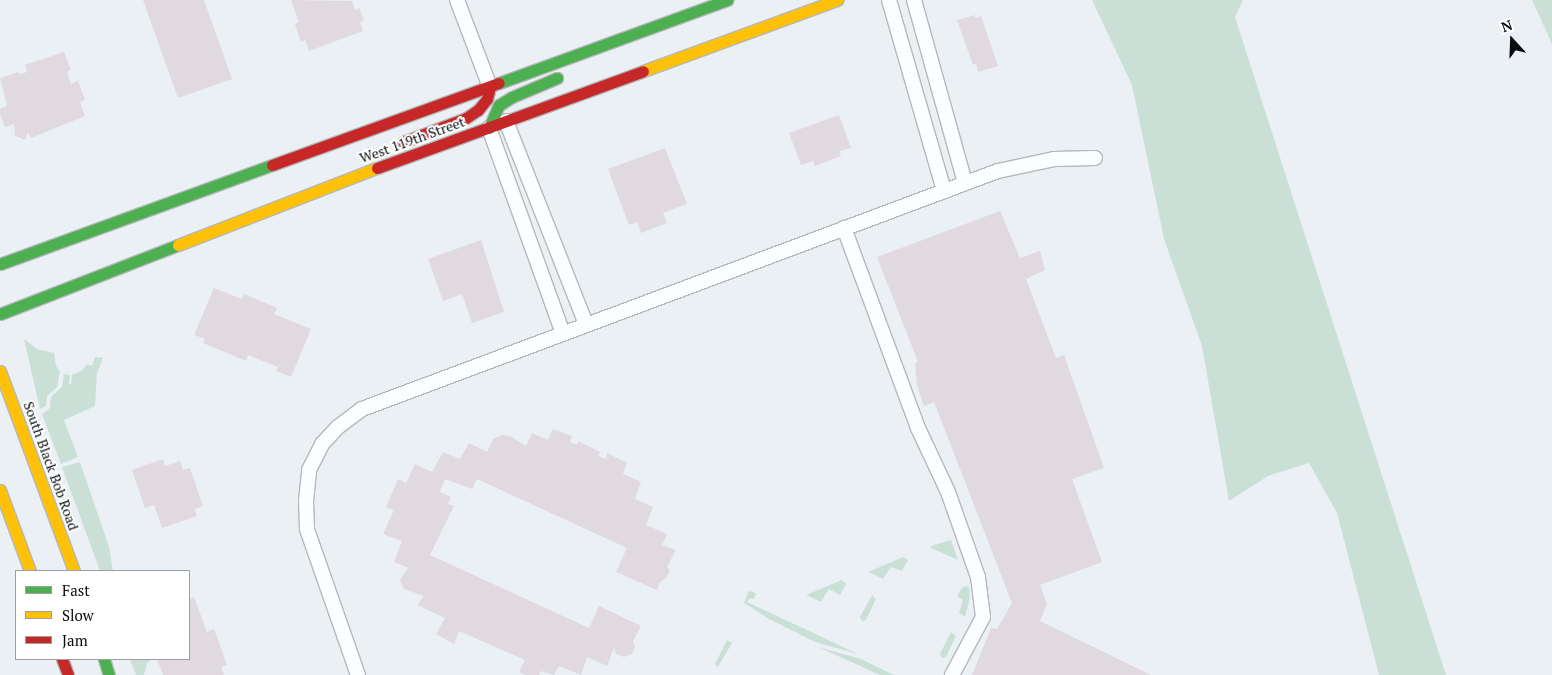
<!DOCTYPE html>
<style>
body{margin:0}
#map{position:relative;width:1552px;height:675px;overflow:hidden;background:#ebf0f5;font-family:"PT Serif",serif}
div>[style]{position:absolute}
.green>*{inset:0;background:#cae0d6}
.building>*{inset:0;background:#e0d9e0}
.roads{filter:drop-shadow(1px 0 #b4b8bc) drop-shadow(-1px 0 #b4b8bc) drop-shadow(0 1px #b4b8bc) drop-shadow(0 -1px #b4b8bc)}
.street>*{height:14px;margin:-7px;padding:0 7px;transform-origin:7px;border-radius:7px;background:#fcfdfe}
.fast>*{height:11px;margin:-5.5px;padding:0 5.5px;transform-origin:5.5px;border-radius:5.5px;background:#4caf50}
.slow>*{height:11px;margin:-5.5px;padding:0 5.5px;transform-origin:5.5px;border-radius:5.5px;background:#ffc107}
.jam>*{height:11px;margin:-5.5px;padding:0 5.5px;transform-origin:5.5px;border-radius:5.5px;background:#c62828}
span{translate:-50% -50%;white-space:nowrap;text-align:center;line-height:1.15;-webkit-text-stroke:4px #fff;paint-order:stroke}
.street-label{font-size:14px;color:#090c0f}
.legend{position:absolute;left:15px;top:570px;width:175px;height:90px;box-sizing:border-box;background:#fff;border:1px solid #9d9e9f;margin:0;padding:6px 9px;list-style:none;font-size:15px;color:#090c0f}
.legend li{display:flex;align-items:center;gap:10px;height:25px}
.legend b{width:25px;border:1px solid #9d9e9f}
.north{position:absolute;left:1487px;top:15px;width:50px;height:50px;-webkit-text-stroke:4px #fff;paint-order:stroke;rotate:340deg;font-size:14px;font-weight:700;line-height:20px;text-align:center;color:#090c0f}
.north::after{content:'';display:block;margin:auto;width:18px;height:22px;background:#090c0f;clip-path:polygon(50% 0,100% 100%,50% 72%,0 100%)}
</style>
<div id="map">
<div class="green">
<div style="clip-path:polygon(1092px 0,1243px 0,1235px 17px,1446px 675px,1379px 675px,1337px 513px,1309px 463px,1268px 476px,1229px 501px,1202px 346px,1164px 239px,1132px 85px)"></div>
<div style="clip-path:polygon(1532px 0,1552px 0,1552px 44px)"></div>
<div style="clip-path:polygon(24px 339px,37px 349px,54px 353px,56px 366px,60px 371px,57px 387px,47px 396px,46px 406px,40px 409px)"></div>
<div style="clip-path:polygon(95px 357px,103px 358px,97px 373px,95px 406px,64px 420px,78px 457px,61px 464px,42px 414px,50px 408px,51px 397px,62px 387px,64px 374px,70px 375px,69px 384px,71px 385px,72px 375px,83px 370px,87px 364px,92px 366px)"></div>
<div style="clip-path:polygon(80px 462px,109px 547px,113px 571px,100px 571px,62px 467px)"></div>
<div style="clip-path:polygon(951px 540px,958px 560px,931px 548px,931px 546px)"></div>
<div style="clip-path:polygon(903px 557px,908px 560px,902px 571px,891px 567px,883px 579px,868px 572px)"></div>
<div style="clip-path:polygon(842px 580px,846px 584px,840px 595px,829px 589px,821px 602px,806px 595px)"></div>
<div style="clip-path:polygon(966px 586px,969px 587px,970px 598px,965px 617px,959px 613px,963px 600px,957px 596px,962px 588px)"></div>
<div style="clip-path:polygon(749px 591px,756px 593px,754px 599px,750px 598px,747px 602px,858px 654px,815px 642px,769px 619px,744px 603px)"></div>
<div style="clip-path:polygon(872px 595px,876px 599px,866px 620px,862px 621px,860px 617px)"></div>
<div style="clip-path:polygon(951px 632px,956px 636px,946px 657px,942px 658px,940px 654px)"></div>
<div style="clip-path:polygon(727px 640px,732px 643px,718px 667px,715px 664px)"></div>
<div style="clip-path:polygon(818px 647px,861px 659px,894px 675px,880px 675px)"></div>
<div style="clip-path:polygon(130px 659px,152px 659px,147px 663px,144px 675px,136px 675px)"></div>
</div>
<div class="building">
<div style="clip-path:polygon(143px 0,204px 0,232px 79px,178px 98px)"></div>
<div style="clip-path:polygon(291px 0,352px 1px,355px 10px,359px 8px,364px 20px,360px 22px,363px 31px,309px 51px,305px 40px,301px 42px,295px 24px,299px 22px)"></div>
<div style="clip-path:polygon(975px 15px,975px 18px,981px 16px,998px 66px,978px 72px,976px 64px,973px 65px,957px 20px)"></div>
<div style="clip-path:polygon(64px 52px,71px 70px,67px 72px,71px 84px,78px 81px,85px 100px,80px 102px,85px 116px,31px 138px,28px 132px,25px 140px,14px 135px,15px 130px,14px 124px,5px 127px,0 114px,0 109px,7px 106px,0 78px,18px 72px,20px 74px,27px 72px,25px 65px)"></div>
<div style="clip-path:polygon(839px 115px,851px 148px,839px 151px,841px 156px,815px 166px,813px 161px,801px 165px,789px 133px)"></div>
<div style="clip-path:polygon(665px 148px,687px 204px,663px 213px,667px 223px,641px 233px,637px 222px,629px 225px,608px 169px)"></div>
<div style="clip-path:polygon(1000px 211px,1020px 258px,1040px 251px,1045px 270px,1026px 279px,1056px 358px,1064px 355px,1104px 468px,1072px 479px,1102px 562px,1040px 585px,1047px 604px,1040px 621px,1151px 675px,972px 675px,991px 628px,997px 629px,1012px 603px,934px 402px,924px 406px,917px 385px,915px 364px,918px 362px,877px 257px)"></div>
<div style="clip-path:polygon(481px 240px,504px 312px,472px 323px,462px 294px,443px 301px,428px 259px)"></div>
<div style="clip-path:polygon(214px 288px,242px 299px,244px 294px,277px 308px,274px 314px,311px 329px,291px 377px,276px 371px,278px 367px,248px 355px,246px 361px,203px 343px,205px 339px,194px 335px)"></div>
<div style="clip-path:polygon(553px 429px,572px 436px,570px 442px,577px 445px,578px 441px,600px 452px,598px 456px,606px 459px,607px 453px,627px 463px,623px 474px,641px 482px,635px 499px,653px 507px,646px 525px,667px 534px,662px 545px,676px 550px,667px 567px,670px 571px,666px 578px,660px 582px,657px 590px,616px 572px,627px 548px,477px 479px,472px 489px,445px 479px,440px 492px,451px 497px,448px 504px,454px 506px,430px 555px,589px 628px,599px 606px,641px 626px,633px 641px,635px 647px,632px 654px,624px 657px,616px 654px,614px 648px,607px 666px,587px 657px,581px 675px,559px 666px,554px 675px,541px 671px,539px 675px,526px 675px,519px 672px,525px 660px,459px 631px,454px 644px,436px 634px,445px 618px,417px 605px,424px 596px,404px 589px,400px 580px,408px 568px,394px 562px,402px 541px,383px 534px,394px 510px,386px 507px,398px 479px,406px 483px,415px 464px,432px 472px,443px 452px,460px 459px,469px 443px,487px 452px,493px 439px,502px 435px,510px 436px,526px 446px,532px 433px,548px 440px)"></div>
<div style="clip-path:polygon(163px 459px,165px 466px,180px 461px,183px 470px,190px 468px,203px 506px,195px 509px,197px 516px,162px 528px,154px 505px,145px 508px,132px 470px)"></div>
<div style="clip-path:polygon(194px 597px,207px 632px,214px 629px,227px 665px,221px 667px,224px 675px,163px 675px,157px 659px,189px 659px,189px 599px)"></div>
</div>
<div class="roads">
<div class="street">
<div style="left:457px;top:0;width:93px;rotate:69.2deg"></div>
<div style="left:889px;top:0;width:199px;rotate:73.9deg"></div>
<div style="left:914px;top:0;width:190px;rotate:74.4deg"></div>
<div style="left:506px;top:121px;width:218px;rotate:68.5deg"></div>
<div style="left:489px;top:128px;width:218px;rotate:70.2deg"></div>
<div style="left:844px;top:228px;width:213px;rotate:69.7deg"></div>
<div style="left:918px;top:428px;width:71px;rotate:64.9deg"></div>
<div style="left:948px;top:492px;width:90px;rotate:70.6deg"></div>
<div style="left:978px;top:577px;width:40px;rotate:82.9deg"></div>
<div style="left:983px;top:617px;width:66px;rotate:118.1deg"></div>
<div style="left:358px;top:675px;width:155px;rotate:-109.3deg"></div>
<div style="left:307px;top:529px;width:28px;rotate:-92deg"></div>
<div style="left:306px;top:501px;width:31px;rotate:-84deg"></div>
<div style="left:309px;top:470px;width:29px;rotate:-63deg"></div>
<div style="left:322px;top:444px;width:23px;rotate:-47deg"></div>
<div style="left:338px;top:427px;width:30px;rotate:-37deg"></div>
<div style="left:362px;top:409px;width:679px;rotate:-20.52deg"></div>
<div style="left:998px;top:171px;width:57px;rotate:-12.1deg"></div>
<div style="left:1054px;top:159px;width:41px;rotate:-1.4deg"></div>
</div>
<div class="fast">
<div style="left:499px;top:83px;width:243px;rotate:-20deg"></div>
<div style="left:489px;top:128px;width:25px;rotate:-67deg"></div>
<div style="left:499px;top:105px;width:15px;rotate:-32deg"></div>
<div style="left:512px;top:97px;width:49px;rotate:-22.9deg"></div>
<div style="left:0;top:264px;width:289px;rotate:-20deg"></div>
<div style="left:0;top:314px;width:191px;rotate:-21.2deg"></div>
<div style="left:104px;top:659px;width:17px;rotate:73deg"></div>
</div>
<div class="slow">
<div style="left:643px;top:71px;width:207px;rotate:-20.1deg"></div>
<div style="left:178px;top:245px;width:213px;rotate:-21.2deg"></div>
<div style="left:0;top:371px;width:213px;rotate:69.7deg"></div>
<div style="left:0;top:490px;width:86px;rotate:69.7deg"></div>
</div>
<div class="jam">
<div style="left:403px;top:142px;width:67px;rotate:-20.9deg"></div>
<div style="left:466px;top:118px;width:14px;rotate:-34deg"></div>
<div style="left:478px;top:110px;width:14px;rotate:-51deg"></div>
<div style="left:487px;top:99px;width:12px;rotate:-76deg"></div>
<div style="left:272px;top:165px;width:241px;rotate:-19.9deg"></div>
<div style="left:377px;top:168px;width:283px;rotate:-20deg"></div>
<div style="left:62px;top:659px;width:17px;rotate:69deg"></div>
</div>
</div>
<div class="street-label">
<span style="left:412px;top:140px;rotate:-20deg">West 119th Street</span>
<span style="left:51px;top:466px;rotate:70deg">South Black Bob Road</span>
</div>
<ul class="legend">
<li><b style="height:6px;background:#4caf50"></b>Fast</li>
<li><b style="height:6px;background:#ffc107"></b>Slow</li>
<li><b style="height:6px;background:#c62828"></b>Jam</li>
</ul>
<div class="north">N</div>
</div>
